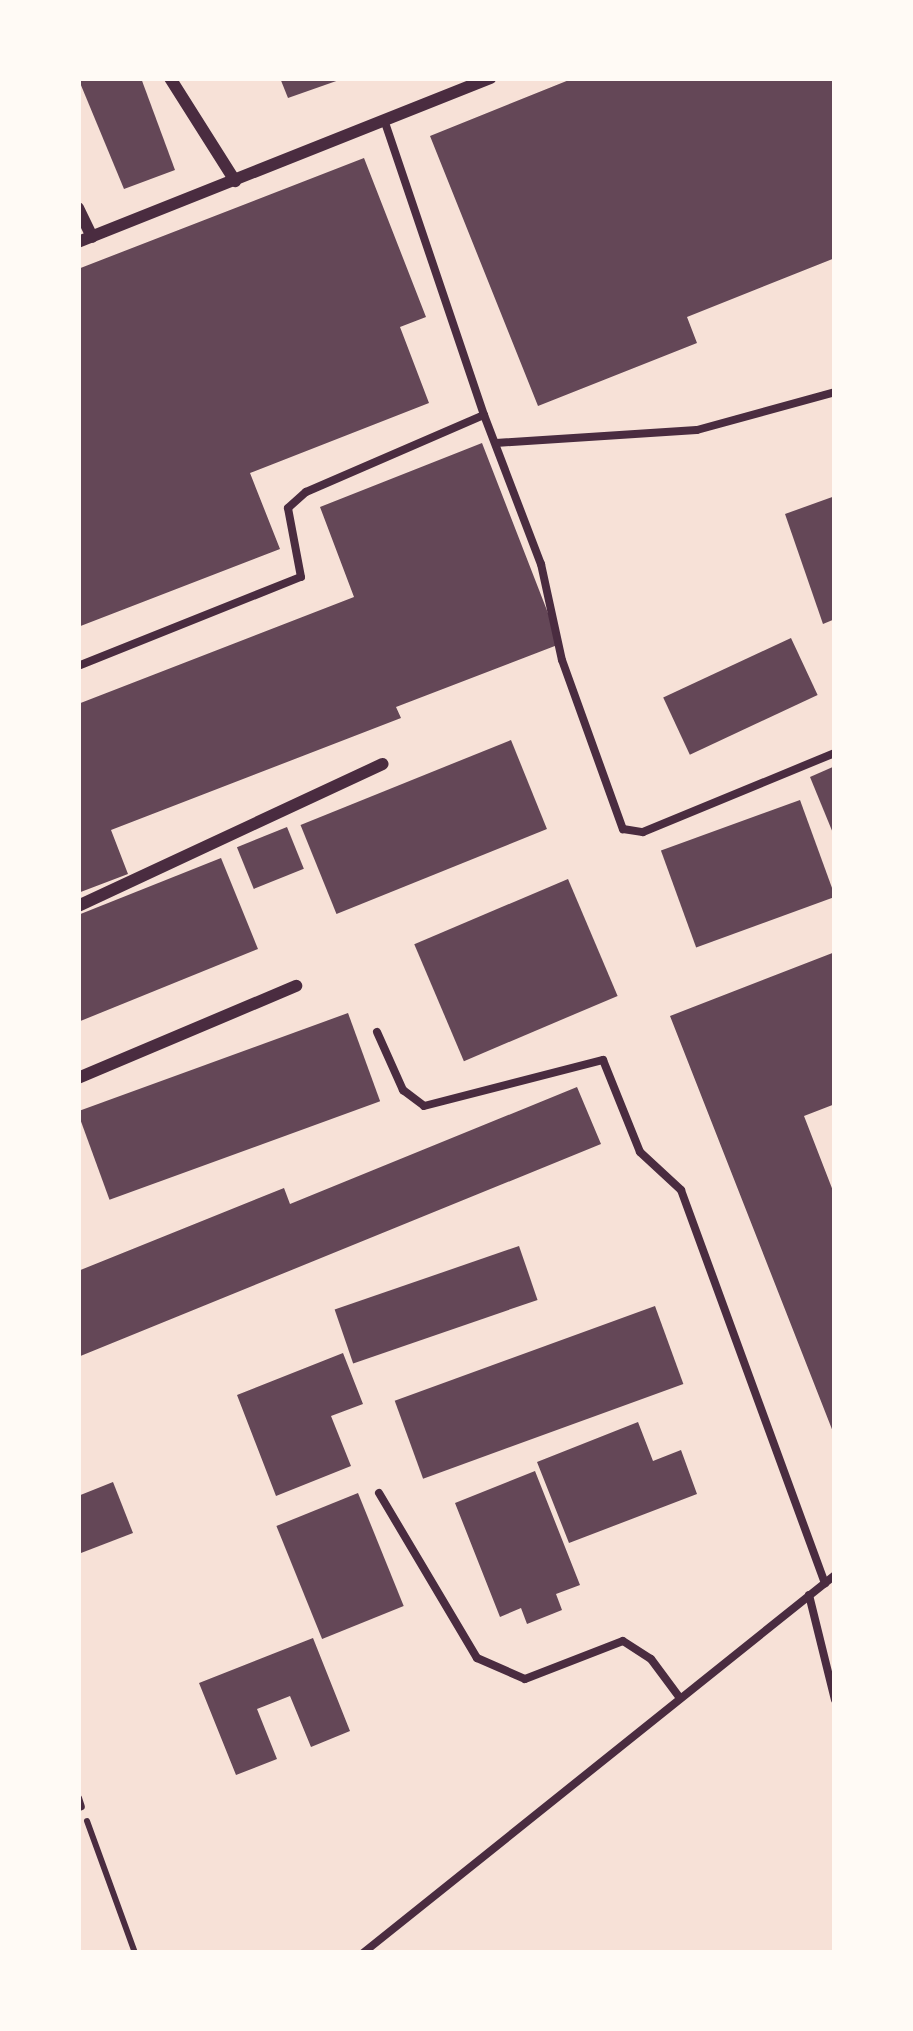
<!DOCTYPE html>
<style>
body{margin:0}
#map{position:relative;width:913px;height:2031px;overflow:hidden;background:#f7e1d7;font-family:Inter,sans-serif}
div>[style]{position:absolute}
.building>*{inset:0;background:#644757;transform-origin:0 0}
.path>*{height:6px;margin:-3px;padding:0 3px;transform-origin:3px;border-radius:3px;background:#4a2c40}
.service>*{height:8px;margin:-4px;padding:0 4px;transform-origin:4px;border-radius:4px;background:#4a2c40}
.minor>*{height:12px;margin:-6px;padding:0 6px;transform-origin:6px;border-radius:6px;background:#4a2c40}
span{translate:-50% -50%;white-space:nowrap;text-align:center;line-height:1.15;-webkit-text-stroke:10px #fffaf5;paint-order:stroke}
.frame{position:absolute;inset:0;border:81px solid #fffaf5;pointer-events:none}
</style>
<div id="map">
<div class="building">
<div style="clip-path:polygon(78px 78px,141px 78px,175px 170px,124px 189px)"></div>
<div style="clip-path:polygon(280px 78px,342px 78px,342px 79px,288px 98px)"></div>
<div style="clip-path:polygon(574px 78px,835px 78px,835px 258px,687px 317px,697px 343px,538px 406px,430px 136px)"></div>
<div style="clip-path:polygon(364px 158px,426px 317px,400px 327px,429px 403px,250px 473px,280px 549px,78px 627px,78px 269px)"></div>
<div style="clip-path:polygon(482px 443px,560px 644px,396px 707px,401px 718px,111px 830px,128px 874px,78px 893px,78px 704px,354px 597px,320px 507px)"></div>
<div style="clip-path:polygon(835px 496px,835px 619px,823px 624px,785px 514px)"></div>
<div style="left:791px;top:638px;width:63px;height:141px;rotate:65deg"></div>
<div style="left:511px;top:740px;width:96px;height:227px;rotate:68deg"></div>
<div style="clip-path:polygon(835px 766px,835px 838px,810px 777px)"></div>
<div style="left:800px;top:800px;width:103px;height:148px;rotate:70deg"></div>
<div style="left:287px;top:827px;width:45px;height:54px;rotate:68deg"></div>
<div style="clip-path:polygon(221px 858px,258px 949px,78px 1022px,78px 915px)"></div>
<div style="left:568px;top:879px;width:127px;height:167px;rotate:67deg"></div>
<div style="clip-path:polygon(835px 952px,835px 1104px,804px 1116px,835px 1196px,835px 1437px,670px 1016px)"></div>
<div style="left:348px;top:1013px;width:94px;height:288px;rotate:70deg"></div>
<div style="clip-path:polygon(577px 1087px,601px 1144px,78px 1357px,78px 1271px,284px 1188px,290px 1204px)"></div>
<div style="left:519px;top:1246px;width:57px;height:195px;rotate:71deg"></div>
<div style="left:655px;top:1306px;width:83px;height:277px;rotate:70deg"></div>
<div style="clip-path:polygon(343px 1353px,363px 1404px,331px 1416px,351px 1466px,276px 1496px,237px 1395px)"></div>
<div style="clip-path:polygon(638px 1422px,653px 1461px,681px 1450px,697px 1494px,569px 1543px,537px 1462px)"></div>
<div style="clip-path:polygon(535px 1471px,580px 1585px,556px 1594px,562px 1610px,527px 1624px,521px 1608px,500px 1617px,455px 1503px)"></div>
<div style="clip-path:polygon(113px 1482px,133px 1533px,81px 1553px,78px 1496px)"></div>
<div style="left:358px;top:1493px;width:122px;height:88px;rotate:68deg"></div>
<div style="clip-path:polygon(313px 1638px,350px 1731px,311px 1747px,290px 1696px,257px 1709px,277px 1759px,236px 1775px,199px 1683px)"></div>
</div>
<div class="path">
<div style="left:87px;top:1821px;width:140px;rotate:70deg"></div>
</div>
<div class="service">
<div style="left:484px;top:415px;width:160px;rotate:69.1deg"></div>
<div style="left:541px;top:564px;width:98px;rotate:77.7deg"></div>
<div style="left:562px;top:660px;width:180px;rotate:70.2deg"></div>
<div style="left:623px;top:829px;width:20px;rotate:9deg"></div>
<div style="left:643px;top:832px;width:208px;rotate:-22.4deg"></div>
<div style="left:496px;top:443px;width:201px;rotate:-3.7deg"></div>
<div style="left:697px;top:430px;width:143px;rotate:-15.4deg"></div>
<div style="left:78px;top:666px;width:240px;rotate:-21.8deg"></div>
<div style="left:301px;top:577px;width:70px;rotate:-100.7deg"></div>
<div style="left:288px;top:508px;width:24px;rotate:-42deg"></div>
<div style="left:306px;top:492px;width:194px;rotate:-23.4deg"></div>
<div style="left:484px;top:415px;width:308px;rotate:-108.7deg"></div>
<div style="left:377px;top:1032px;width:64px;rotate:65.9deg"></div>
<div style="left:403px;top:1090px;width:26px;rotate:37deg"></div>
<div style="left:424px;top:1106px;width:185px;rotate:-14.4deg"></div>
<div style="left:603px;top:1060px;width:99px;rotate:68.1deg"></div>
<div style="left:640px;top:1152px;width:56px;rotate:42.8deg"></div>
<div style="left:681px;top:1190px;width:419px;rotate:69.9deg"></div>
<div style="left:379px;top:1493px;width:192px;rotate:59.3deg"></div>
<div style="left:477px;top:1658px;width:52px;rotate:23.6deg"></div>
<div style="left:525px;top:1679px;width:105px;rotate:-21.2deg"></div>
<div style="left:623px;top:1641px;width:33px;rotate:33deg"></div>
<div style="left:651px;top:1659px;width:49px;rotate:53.4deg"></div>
<div style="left:809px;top:1595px;width:108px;rotate:76.1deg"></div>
<div style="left:78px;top:1798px;width:9px;rotate:72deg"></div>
<div style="left:363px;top:1953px;width:605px;rotate:-38.69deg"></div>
</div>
<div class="minor">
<div style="left:170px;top:78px;width:122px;rotate:57.7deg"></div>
<div style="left:78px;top:208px;width:32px;rotate:64deg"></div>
<div style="left:78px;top:242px;width:444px;rotate:-21.7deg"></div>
<div style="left:78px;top:906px;width:336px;rotate:-25deg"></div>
<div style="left:78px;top:1078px;width:237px;rotate:-22.9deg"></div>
</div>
<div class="frame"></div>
</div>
